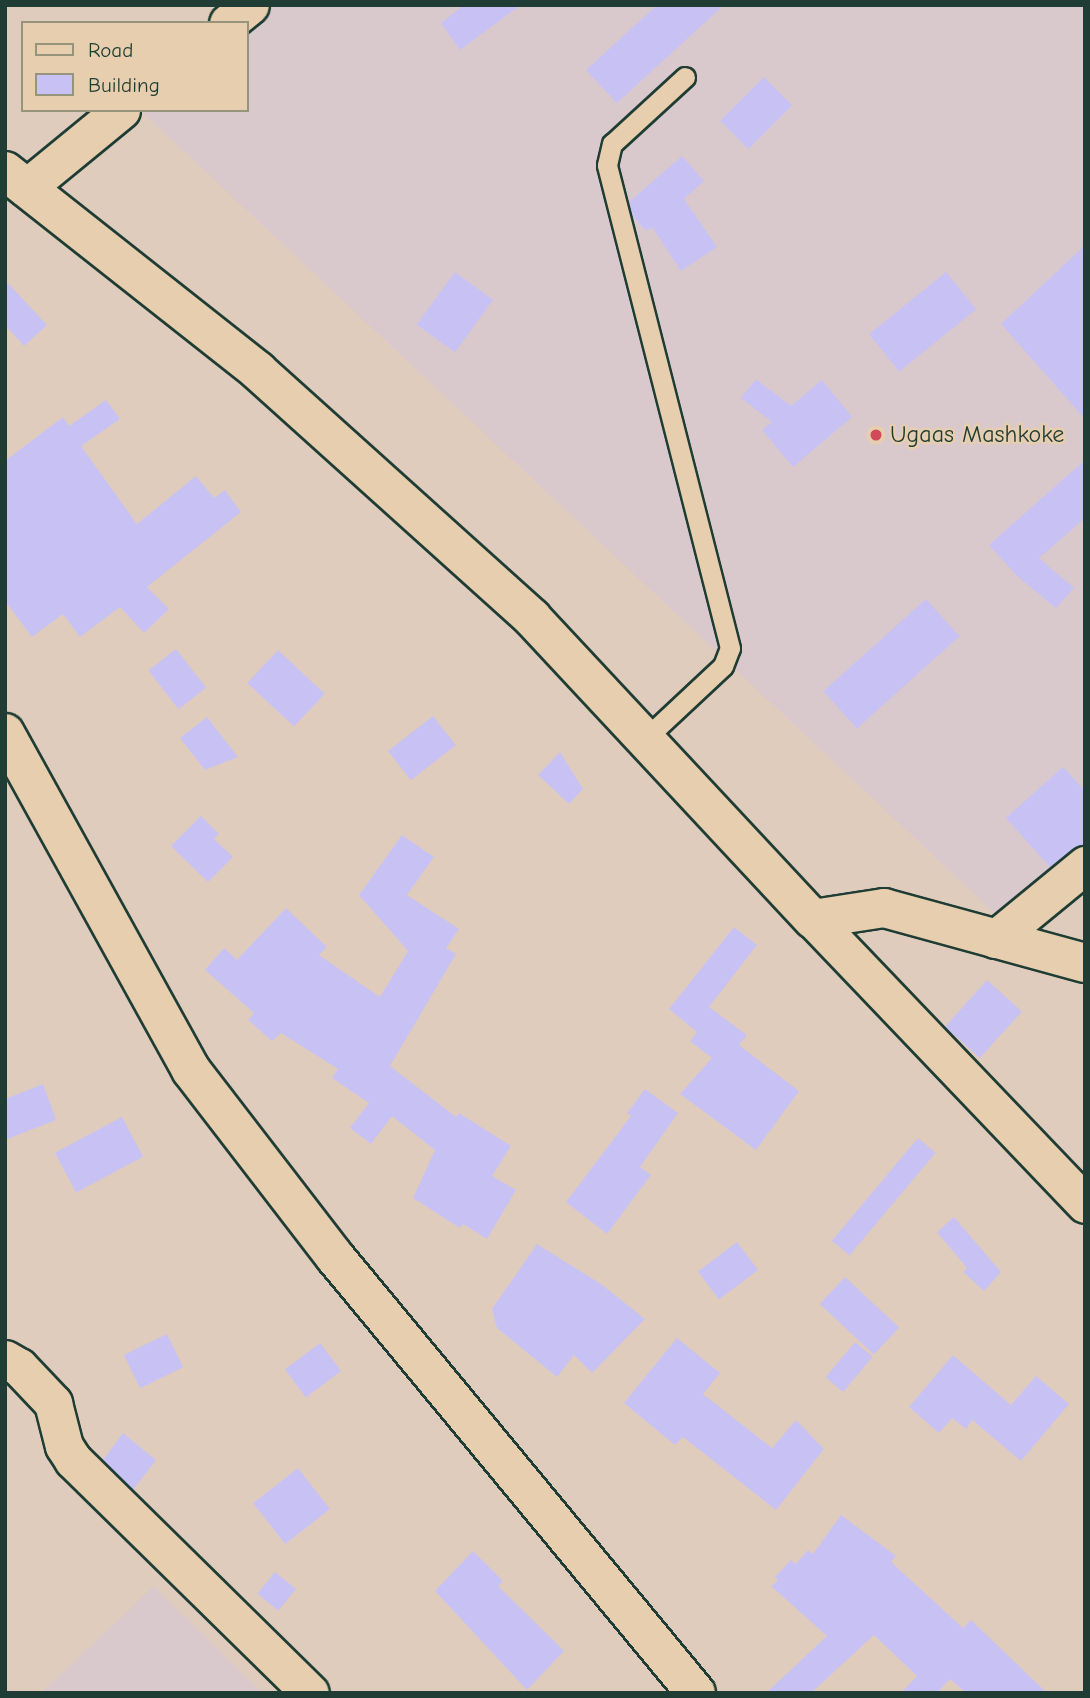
<!DOCTYPE html>
<style>
body{margin:0}
#map{position:relative;width:1090px;height:1698px;overflow:hidden;background:#e0ccbc;font-family:"Comic Neue",sans-serif}
div>[style]{position:absolute}
.built>*{inset:0;background:#d9c9cd}
.building>*{inset:0;background:#c8c2f4;transform-origin:0 0}
.roads{filter:drop-shadow(2px 0 #1f3d34) drop-shadow(-2px 0 #1f3d34) drop-shadow(0 2px #1f3d34) drop-shadow(0 -2px #1f3d34)}
.service>*{height:19px;margin:-9.5px;padding:0 9.5px;transform-origin:9.5px;border-radius:9.5px;background:#e6ceae}
.minor>*{height:37px;margin:-18.5px;padding:0 18.5px;transform-origin:18.5px;border-radius:18.5px;background:#e6ceae}
.tertiary>*{height:38px;margin:-19px;padding:0 19px;transform-origin:19px;border-radius:19px;background:#e6ceae}
.secondary>*{height:38px;margin:-19px;padding:0 19px;transform-origin:19px;border-radius:19px;background:#e6ceae}
.dots>*{width:19px;height:19px;translate:-50% -50%;box-sizing:border-box;border:4px solid #e6ceae;border-radius:50%}
span{translate:-50% -50%;white-space:nowrap;text-align:center;line-height:1.15;-webkit-text-stroke:5px #e6ceae;paint-order:stroke}
.poi-label{font-size:24px;color:#1f3d34}
.left{translate:0 -50%;text-align:left}
.frame{position:absolute;inset:0;border:7px solid #1f3d34;pointer-events:none}
.legend{position:absolute;left:21px;top:21px;width:228px;height:91px;box-sizing:border-box;background:#e6ceae;border:2px solid #96947d;margin:0;padding:9px 12px;list-style:none;font-size:21px;color:#1f3d34}
.legend li{display:flex;align-items:center;gap:14px;height:35px}
.legend b{width:35px;border:2px solid #96947d}
</style>
<div id="map">
<div class="built">
<div style="clip-path:polygon(270px 5px,1085px 5px,1085px 853px,1005px 923px,140px 110px,247px 110px,247px 24px)"></div>
<div style="clip-path:polygon(154px 1586px,262px 1693px,41px 1693px)"></div>
</div>
<div class="building">
<div style="clip-path:polygon(464px 5px,521px 5px,460px 50px,441px 23px)"></div>
<div style="clip-path:polygon(657px 5px,724px 5px,617px 103px,586px 70px)"></div>
<div style="left:764px;top:77px;width:40px;height:62px;rotate:45deg"></div>
<div style="clip-path:polygon(682px 156px,704px 181px,684px 199px,717px 247px,681px 271px,652px 227px,646px 231px,633px 216px,629px 202px)"></div>
<div style="clip-path:polygon(1085px 245px,1085px 419px,1001px 324px)"></div>
<div style="left:455px;top:272px;width:47px;height:65px;rotate:36deg"></div>
<div style="left:946px;top:272px;width:48px;height:99px;rotate:51deg"></div>
<div style="clip-path:polygon(5px 280px,47px 325px,24px 346px,5px 325px)"></div>
<div style="clip-path:polygon(756px 379px,791px 406px,822px 380px,852px 417px,793px 467px,762px 430px,772px 422px,741px 398px)"></div>
<div style="clip-path:polygon(106px 400px,120px 419px,81px 446px,137px 524px,196px 476px,214px 498px,225px 490px,241px 512px,147px 587px,169px 609px,144px 633px,120px 607px,80px 637px,63px 614px,32px 637px,5px 601px,5px 461px,63px 417px,69px 426px)"></div>
<div style="clip-path:polygon(1085px 460px,1085px 518px,1039px 558px,1074px 588px,1056px 608px,1018px 577px,989px 545px)"></div>
<div style="left:926px;top:599px;width:50px;height:138px;rotate:48deg"></div>
<div style="left:176px;top:649px;width:49px;height:35px;rotate:52deg"></div>
<div style="left:278px;top:650px;width:64px;height:45px;rotate:43deg"></div>
<div style="left:433px;top:716px;width:37px;height:57px;rotate:52deg"></div>
<div style="clip-path:polygon(207px 717px,238px 757px,205px 770px,180px 738px)"></div>
<div style="clip-path:polygon(560px 752px,583px 789px,569px 804px,538px 775px)"></div>
<div style="clip-path:polygon(1063px 767px,1085px 791px,1085px 844px,1050px 867px,1006px 818px)"></div>
<div style="clip-path:polygon(201px 816px,219px 834px,214px 839px,233px 857px,208px 882px,171px 846px)"></div>
<div style="clip-path:polygon(402px 835px,434px 857px,407px 895px,459px 929px,446px 948px,456px 954px,390px 1066px,456px 1117px,459px 1113px,511px 1146px,492px 1176px,516px 1190px,487px 1239px,463px 1224px,460px 1228px,413px 1198px,435px 1150px,392px 1116px,371px 1144px,350px 1128px,369px 1103px,332px 1078px,338px 1069px,281px 1033px,272px 1041px,248px 1020px,254px 1013px,205px 970px,224px 948px,237px 960px,286px 908px,327px 947px,319px 955px,380px 997px,408px 951px,359px 895px)"></div>
<div style="clip-path:polygon(734px 927px,757px 945px,709px 1007px,747px 1035px,739px 1045px,799px 1091px,756px 1150px,680px 1094px,712px 1058px,690px 1041px,697px 1032px,669px 1009px)"></div>
<div style="left:987px;top:980px;width:47px;height:63px;rotate:42deg"></div>
<div style="clip-path:polygon(43px 1084px,56px 1120px,5px 1140px,5px 1099px)"></div>
<div style="clip-path:polygon(645px 1089px,678px 1113px,640px 1167px,651px 1175px,607px 1234px,566px 1202px,631px 1116px,627px 1113px)"></div>
<div style="left:122px;top:1117px;width:45px;height:76px;rotate:62deg"></div>
<div style="left:918px;top:1138px;width:23px;height:134px;rotate:40deg"></div>
<div style="clip-path:polygon(954px 1217px,1001px 1272px,984px 1291px,963px 1272px,967px 1268px,937px 1232px)"></div>
<div style="left:737px;top:1242px;width:35px;height:49px;rotate:53deg"></div>
<div style="clip-path:polygon(537px 1244px,601px 1284px,645px 1319px,592px 1373px,574px 1355px,557px 1377px,497px 1328px,492px 1309px)"></div>
<div style="left:845px;top:1277px;width:74px;height:37px;rotate:43deg"></div>
<div style="left:167px;top:1334px;width:37px;height:48px;rotate:64deg"></div>
<div style="clip-path:polygon(677px 1338px,720px 1373px,703px 1394px,772px 1448px,796px 1420px,824px 1449px,776px 1510px,683px 1437px,675px 1445px,624px 1403px)"></div>
<div style="left:855px;top:1342px;width:23px;height:46px;rotate:40deg"></div>
<div style="left:320px;top:1343px;width:35px;height:44px;rotate:53deg"></div>
<div style="clip-path:polygon(953px 1355px,1011px 1405px,1036px 1376px,1069px 1404px,1021px 1461px,972px 1420px,966px 1429px,952px 1418px,939px 1433px,909px 1407px)"></div>
<div style="clip-path:polygon(123px 1433px,156px 1460px,133px 1490px,103px 1460px)"></div>
<div style="left:298px;top:1468px;width:52px;height:57px;rotate:52deg"></div>
<div style="clip-path:polygon(841px 1515px,896px 1556px,891px 1562px,963px 1628px,971px 1620px,1047px 1693px,966px 1693px,950px 1679px,937px 1693px,901px 1693px,917px 1676px,874px 1635px,811px 1693px,766px 1693px,827px 1636px,771px 1586px,778px 1581px,775px 1577px,791px 1560px,796px 1564px,808px 1550px,813px 1554px)"></div>
<div style="clip-path:polygon(473px 1551px,503px 1581px,498px 1586px,564px 1651px,527px 1690px,435px 1591px)"></div>
<div style="left:275px;top:1572px;width:27px;height:28px;rotate:39deg"></div>
</div>
<div class="roads">
<div class="service">
<div style="left:647px;top:737px;width:104px;rotate:-43.1deg"></div>
<div style="left:723px;top:666px;width:19px;rotate:-69deg"></div>
<div style="left:730px;top:648px;width:498px;rotate:-104.3deg"></div>
<div style="left:607px;top:165px;width:22px;rotate:-77deg"></div>
<div style="left:612px;top:144px;width:99px;rotate:-42.5deg"></div>
</div>
<div class="minor">
<div style="left:228px;top:23px;width:28px;rotate:-39deg"></div>
<div style="left:26px;top:188px;width:123px;rotate:-39.4deg"></div>
<div style="left:813px;top:919px;width:394px;rotate:46.3deg"></div>
<div style="left:995px;top:939px;width:117px;rotate:-39.4deg"></div>
<div style="left:5px;top:1359px;width:16px;rotate:30deg"></div>
<div style="left:19px;top:1367px;width:50px;rotate:46.6deg"></div>
<div style="left:53px;top:1403px;width:44px;rotate:75.7deg"></div>
<div style="left:64px;top:1446px;width:17px;rotate:57deg"></div>
<div style="left:73px;top:1460px;width:332px;rotate:44.5deg"></div>
</div>
<div class="tertiary">
<div style="left:5px;top:733px;width:385px;rotate:61.1deg"></div>
<div style="left:191px;top:1070px;width:236px;rotate:52.4deg"></div>
<div style="left:335px;top:1257px;width:566px;rotate:50.38deg"></div>
</div>
<div class="secondary">
<div style="left:5px;top:171px;width:323px;rotate:38.3deg"></div>
<div style="left:258px;top:371px;width:369px;rotate:42deg"></div>
<div style="left:532px;top:618px;width:412px;rotate:47deg"></div>
<div style="left:813px;top:919px;width:72px;rotate:-8.8deg"></div>
<div style="left:884px;top:908px;width:208px;rotate:15.3deg"></div>
</div>
</div>
<div class="dots">
<div style="left:876px;top:435px;background:#d1495b"></div>
</div>
<div class="poi-label">
<span class="left" style="left:890px;top:435px">Ugaas Mashkoke</span>
</div>
<div class="frame"></div>
<ul class="legend">
<li><b style="height:9px;background:#e6ceae"></b>Road</li>
<li><b style="height:19px;background:#c8c2f4"></b>Building</li>
</ul>
</div>
